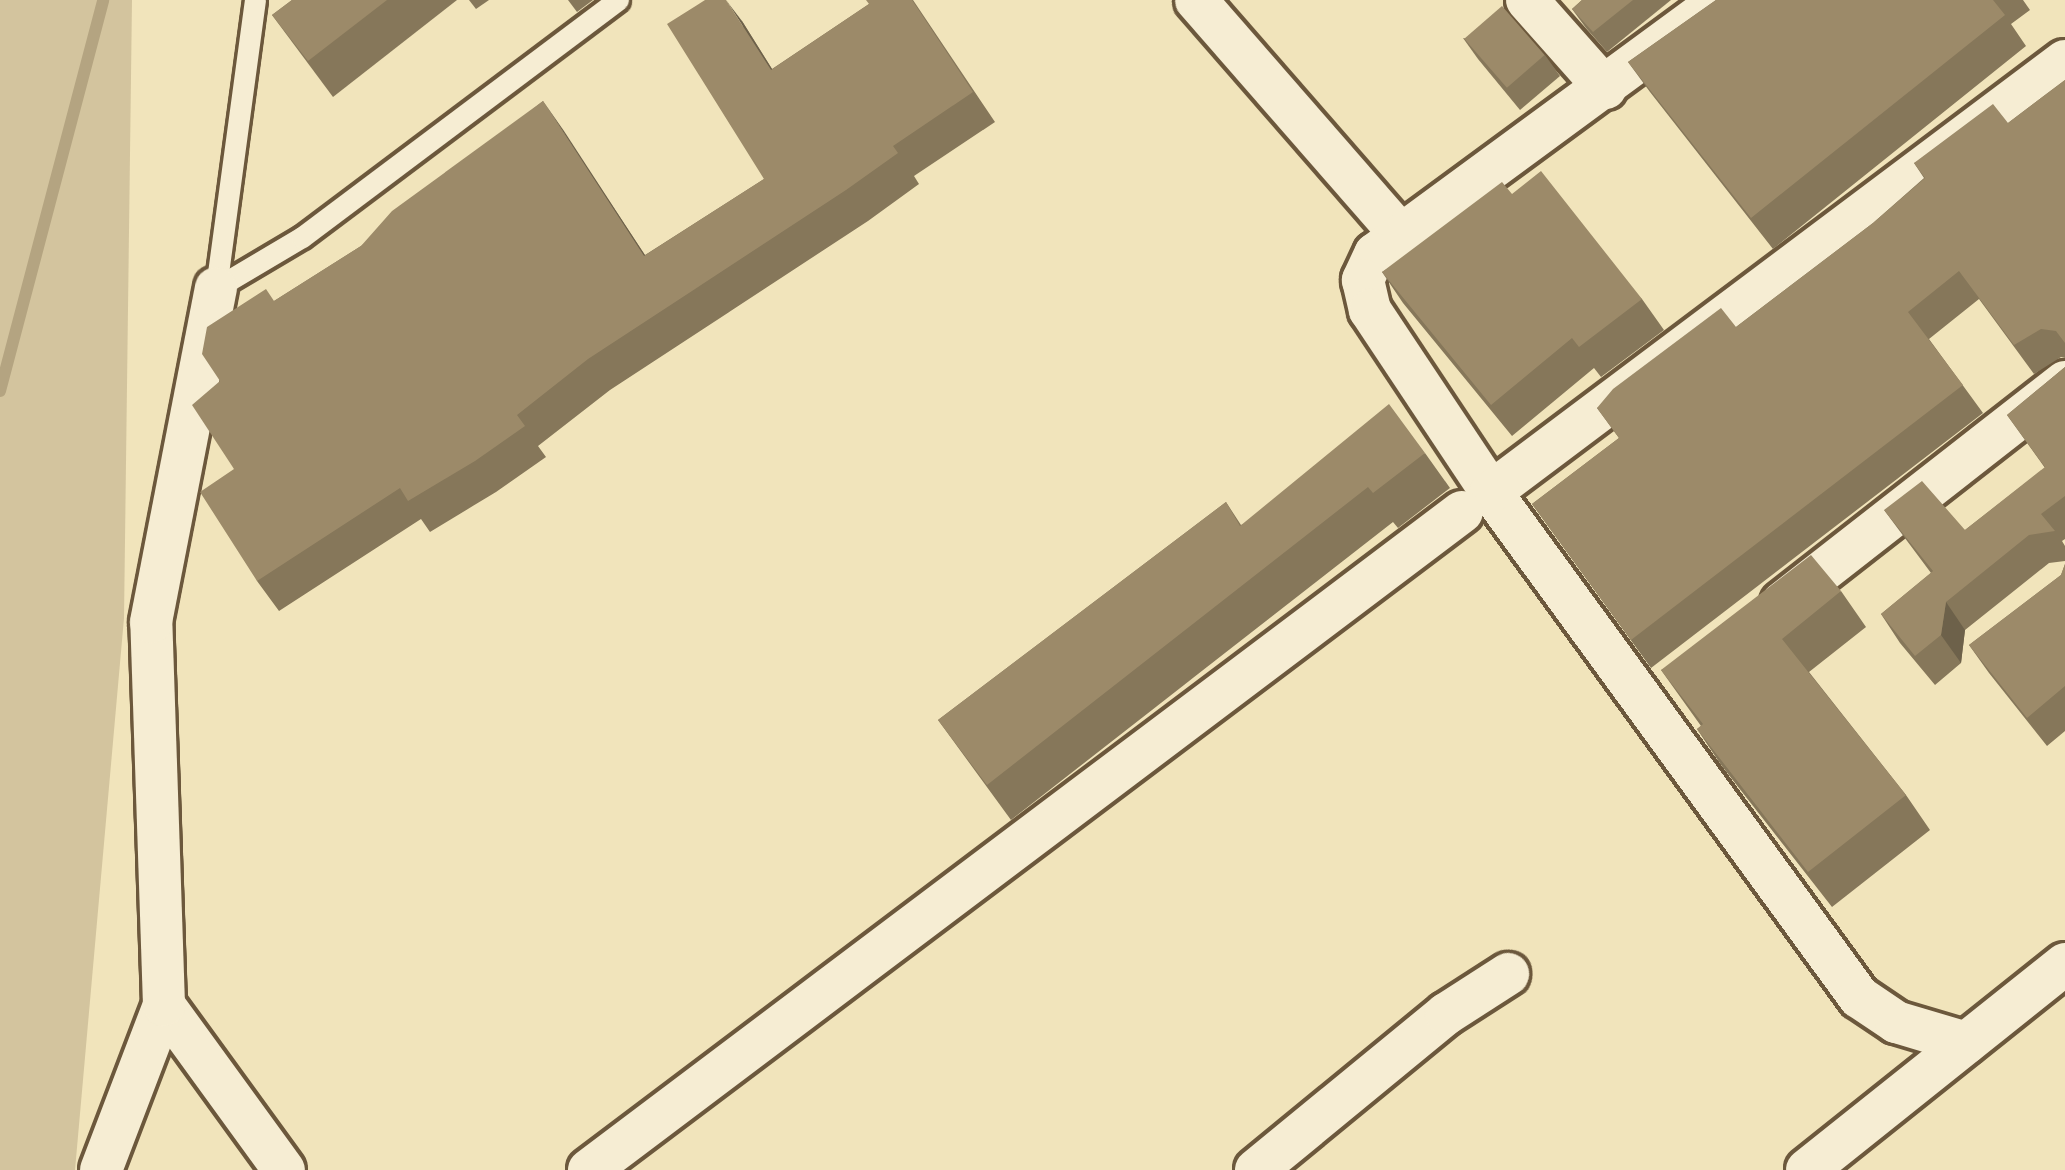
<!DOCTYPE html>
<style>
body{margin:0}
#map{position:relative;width:2065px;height:1170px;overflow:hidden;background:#f1e4bb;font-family:Alegreya,serif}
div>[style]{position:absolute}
.green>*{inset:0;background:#d3c49e}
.stream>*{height:12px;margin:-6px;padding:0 6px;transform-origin:6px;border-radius:6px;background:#b4a481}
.roads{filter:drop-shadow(3px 0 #6c583c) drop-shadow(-3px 0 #6c583c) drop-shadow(0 3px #6c583c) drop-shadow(0 -3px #6c583c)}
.lane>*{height:21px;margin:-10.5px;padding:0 10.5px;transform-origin:10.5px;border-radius:10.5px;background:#f6edd3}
.street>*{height:42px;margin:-21px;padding:0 21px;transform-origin:21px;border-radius:21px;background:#f6edd3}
.wall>*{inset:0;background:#86775a}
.shaded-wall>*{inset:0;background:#6d614a}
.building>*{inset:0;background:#9c8a69;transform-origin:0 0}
span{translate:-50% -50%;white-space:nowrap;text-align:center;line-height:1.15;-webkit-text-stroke:9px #f6edd3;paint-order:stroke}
</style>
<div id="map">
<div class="green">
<div style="clip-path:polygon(0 0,132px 0,124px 618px,75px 1170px,0 1170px)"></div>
</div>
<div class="stream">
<div style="left:0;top:391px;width:404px;rotate:-75.2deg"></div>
</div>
<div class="roads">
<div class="lane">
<div style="left:216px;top:288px;width:100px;rotate:-30.7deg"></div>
<div style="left:302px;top:237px;width:395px;rotate:-36.9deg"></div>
<div style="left:216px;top:288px;width:291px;rotate:-82.3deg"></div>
</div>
<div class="street">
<div style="left:1196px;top:0;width:312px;rotate:48.9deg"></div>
<div style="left:1527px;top:0;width:118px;rotate:48.4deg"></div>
<div style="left:1721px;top:0;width:429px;rotate:143.7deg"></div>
<div style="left:1375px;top:254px;width:29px;rotate:115deg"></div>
<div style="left:1363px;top:280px;width:31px;rotate:77deg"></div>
<div style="left:1370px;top:310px;width:219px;rotate:56.4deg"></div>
<div style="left:1491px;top:492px;width:625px;rotate:53.92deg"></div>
<div style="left:1859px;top:997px;width:45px;rotate:34deg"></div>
<div style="left:1896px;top:1022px;width:73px;rotate:16.7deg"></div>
<div style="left:1491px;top:492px;width:718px;rotate:-36.9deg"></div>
<div style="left:1782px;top:603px;width:359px;rotate:-38deg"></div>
<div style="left:164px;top:1005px;width:204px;rotate:54deg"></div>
<div style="left:101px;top:1170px;width:177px;rotate:-69.1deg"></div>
<div style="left:164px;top:1005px;width:383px;rotate:-91.9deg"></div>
<div style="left:151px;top:622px;width:340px;rotate:-79deg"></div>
<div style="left:589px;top:1170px;width:1093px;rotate:-37.01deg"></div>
<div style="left:1256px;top:1170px;width:246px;rotate:-39.4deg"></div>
<div style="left:1446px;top:1014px;width:74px;rotate:-32.8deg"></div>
<div style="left:1807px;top:1170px;width:330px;rotate:-38.6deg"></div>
</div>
</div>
<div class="wall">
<div style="clip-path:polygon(292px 0,457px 0,333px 97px,272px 15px)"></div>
<div style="clip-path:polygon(469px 0,489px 0,476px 9px)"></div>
<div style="clip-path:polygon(568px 0,593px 0,577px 12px)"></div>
<div style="clip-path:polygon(913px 0,995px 122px,914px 176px,919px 184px,868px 221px,610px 390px,538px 446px,546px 457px,496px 492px,430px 532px,421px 519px,279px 611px,257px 581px,234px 469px,220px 381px,274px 301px,361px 246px,543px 101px,645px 255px,764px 179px,742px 21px,772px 69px,869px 4px)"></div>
<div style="clip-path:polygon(1582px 0,1671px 0,1607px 52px,1586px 28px,1572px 9px)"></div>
<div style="clip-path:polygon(1716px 0,2023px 0,2030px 10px,2011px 24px,2026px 46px,1773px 249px,1650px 92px,1628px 62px)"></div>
<div style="clip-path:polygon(1463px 38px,1545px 55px,1560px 76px,1520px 110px,1478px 59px)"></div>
<div style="clip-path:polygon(2065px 80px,2065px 358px,2061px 357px,2034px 374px,1979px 299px,1929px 339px,1983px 413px,1651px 668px,1532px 504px,1619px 438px,1597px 408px,1736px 327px,1873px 223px,1924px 178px,1914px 163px,2008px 123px)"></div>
<div style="clip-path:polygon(1512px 194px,1642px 299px,1664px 330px,1601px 377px,1594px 368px,1512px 436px,1403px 303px,1382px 272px)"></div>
<div style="clip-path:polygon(2065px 367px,2065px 539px,2062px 541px,2065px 546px,2065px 561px,2049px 563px,1965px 630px,1961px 663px,1935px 685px,1900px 643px,1881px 614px,1931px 573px,1884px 510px,1965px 530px,2045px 468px,2007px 415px)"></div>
<div style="clip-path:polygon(1425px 453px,1450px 488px,1398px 528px,1393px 522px,1011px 820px,938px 720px,1226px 502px,1241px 525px)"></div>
<div style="clip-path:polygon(2065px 564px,2065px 731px,2047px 746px,1989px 673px,1969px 645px,2061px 575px)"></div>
<div style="clip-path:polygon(1841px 591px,1866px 627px,1809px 672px,1906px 795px,1930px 830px,1832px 907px,1721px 765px,1697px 729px,1701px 726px,1661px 670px)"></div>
</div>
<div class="shaded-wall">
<div style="clip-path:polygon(726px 0,742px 21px,792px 101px,771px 70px)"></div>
<div style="clip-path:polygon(543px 101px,564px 131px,665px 286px,644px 256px)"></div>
<div style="clip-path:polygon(1946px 602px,1965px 630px,1961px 663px,1941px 635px)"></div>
</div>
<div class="building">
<div style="clip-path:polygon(292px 0,387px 0,308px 61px,272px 15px)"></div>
<div style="clip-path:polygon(705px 0,726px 0,771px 70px,869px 4px,866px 0,912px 0,973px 92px,893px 146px,898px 153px,846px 190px,588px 359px,517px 415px,525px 426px,475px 461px,408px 501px,400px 488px,257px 581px,200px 492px,234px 469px,192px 405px,220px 381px,202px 354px,207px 327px,266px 289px,274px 301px,361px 246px,392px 211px,543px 101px,644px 256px,764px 179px,667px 24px)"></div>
<div style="clip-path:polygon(1582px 0,1633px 0,1593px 32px,1572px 9px)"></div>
<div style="clip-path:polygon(1716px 0,1993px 0,2005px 15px,1751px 218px,1628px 62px)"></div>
<div style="left:1502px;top:6px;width:65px;height:50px;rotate:49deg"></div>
<div style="clip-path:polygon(2065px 80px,2065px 343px,2056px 331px,2041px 329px,2014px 345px,1959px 271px,1908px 312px,1963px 385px,1631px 640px,1532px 504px,1619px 438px,1597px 408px,1613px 389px,1721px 308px,1736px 327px,1873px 223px,1925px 178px,1914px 163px,1993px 104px,2008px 123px)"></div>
<div style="clip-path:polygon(1541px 171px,1642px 299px,1579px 347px,1572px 338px,1491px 405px,1382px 272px,1502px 182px,1512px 194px)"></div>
<div style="clip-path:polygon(2065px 367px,2065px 496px,2041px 514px,2055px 531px,2029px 535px,1946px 602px,1941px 635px,1915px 656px,1881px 614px,1933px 571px,1884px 510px,1922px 481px,1965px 530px,2045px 467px,2007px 415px)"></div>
<div style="clip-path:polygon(1389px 404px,1425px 453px,1373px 493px,1368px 487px,987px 785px,938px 720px,1226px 502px,1240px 526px)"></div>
<div style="clip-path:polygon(1811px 555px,1841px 591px,1782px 639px,1906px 795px,1808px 872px,1697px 729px,1703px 724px,1661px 670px)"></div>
<div style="clip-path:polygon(2065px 564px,2065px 686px,2027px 718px,1969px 645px,2061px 575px)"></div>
</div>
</div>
